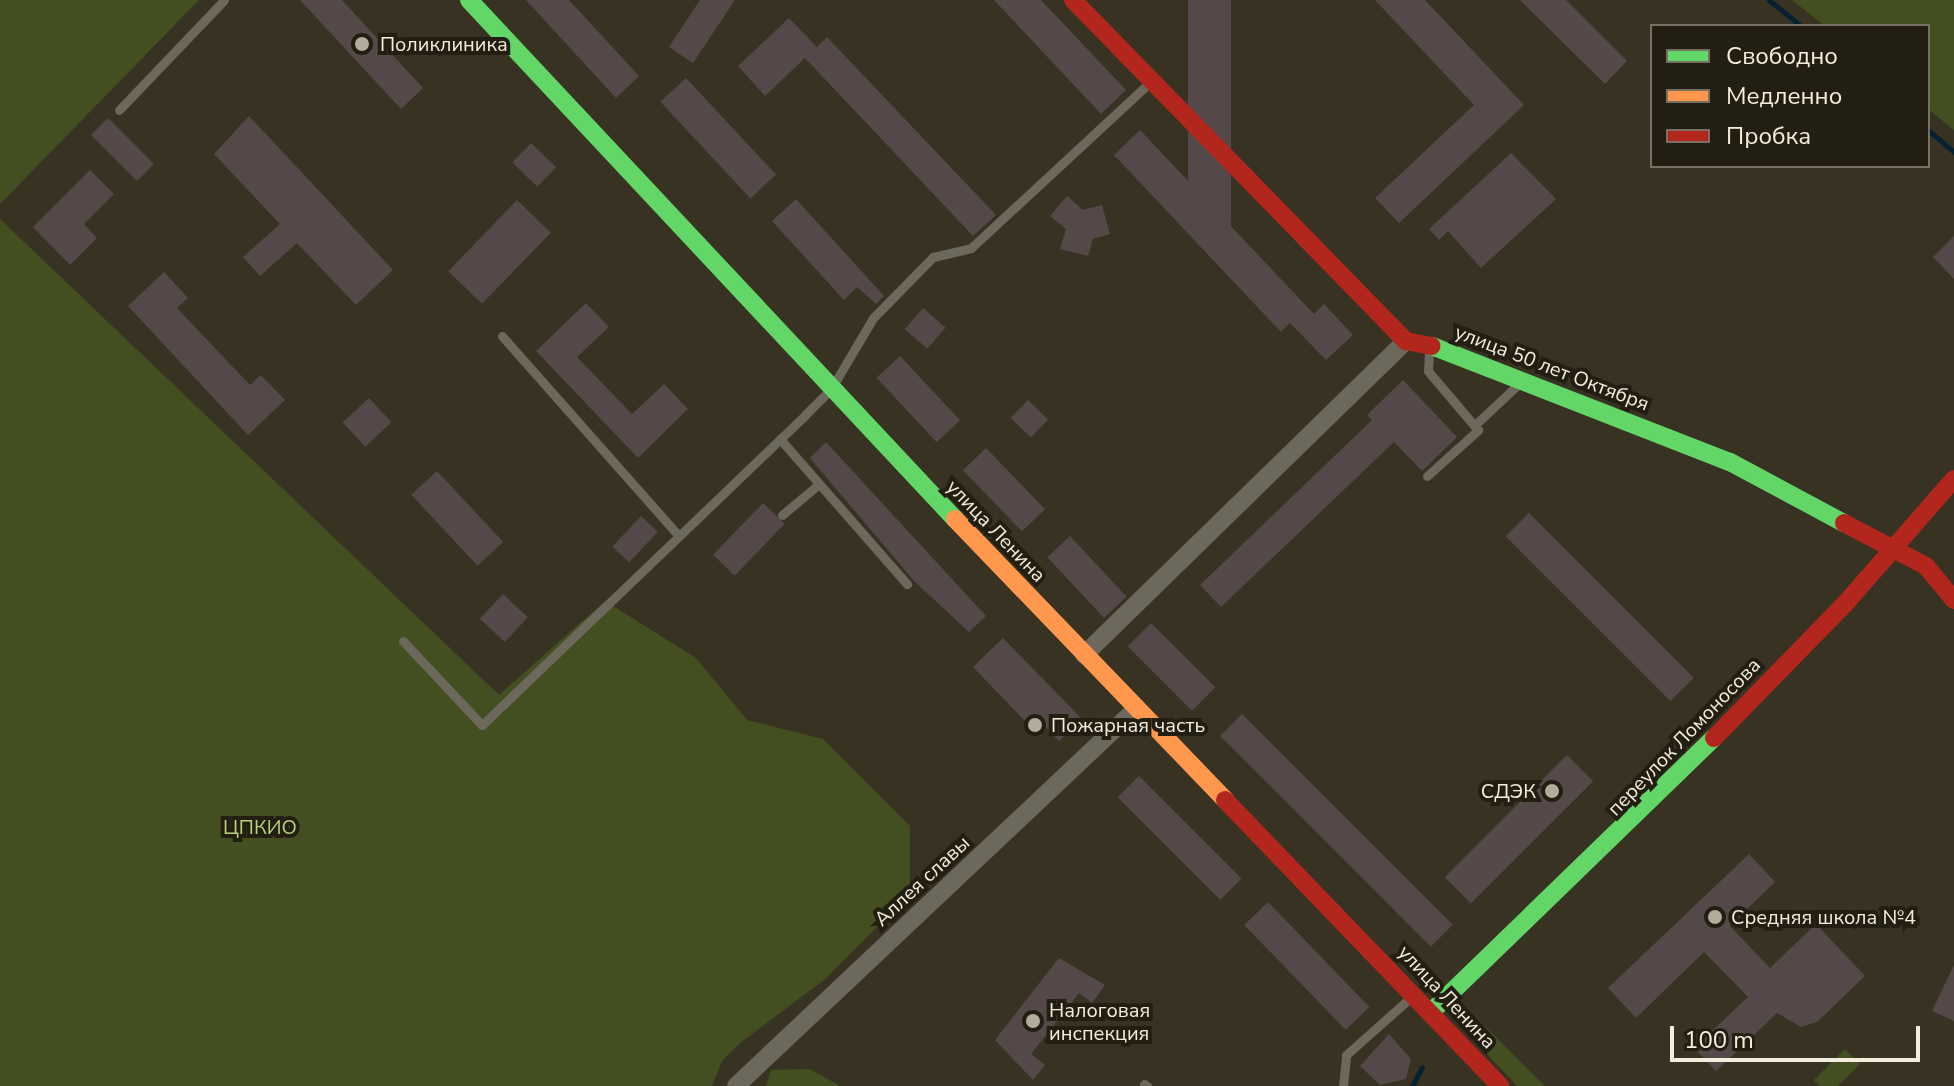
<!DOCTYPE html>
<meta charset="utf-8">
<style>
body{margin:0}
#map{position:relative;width:1954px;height:1086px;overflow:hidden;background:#383223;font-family:"Nunito Sans",sans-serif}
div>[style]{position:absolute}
.green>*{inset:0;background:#444f21}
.stream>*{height:5px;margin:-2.5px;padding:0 2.5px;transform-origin:2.5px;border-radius:2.5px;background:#062132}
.building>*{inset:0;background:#544948;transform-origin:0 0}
.lane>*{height:9px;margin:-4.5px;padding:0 4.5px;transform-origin:4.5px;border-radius:4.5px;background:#6c685c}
.street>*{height:18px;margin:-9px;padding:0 9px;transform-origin:9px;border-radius:9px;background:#6c685c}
.fast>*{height:18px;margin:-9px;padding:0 9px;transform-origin:9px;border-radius:9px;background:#63d668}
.slow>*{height:18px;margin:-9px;padding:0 9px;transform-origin:9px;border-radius:9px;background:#ff974d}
.jam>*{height:18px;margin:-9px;padding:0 9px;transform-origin:9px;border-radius:9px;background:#b3261e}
.dots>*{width:22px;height:22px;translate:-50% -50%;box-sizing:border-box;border:4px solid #231e12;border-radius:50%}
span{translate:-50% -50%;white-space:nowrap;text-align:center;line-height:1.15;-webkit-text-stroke:8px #231e12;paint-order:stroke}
.poi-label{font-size:20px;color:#f3eddd}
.left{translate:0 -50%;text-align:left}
.right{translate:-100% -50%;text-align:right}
.street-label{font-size:20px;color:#f3eddd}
.park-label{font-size:20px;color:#b7d277}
.legend{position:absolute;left:1650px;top:24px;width:280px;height:144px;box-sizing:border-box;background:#231e12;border:2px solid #767163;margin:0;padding:10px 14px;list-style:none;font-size:24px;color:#f3eddd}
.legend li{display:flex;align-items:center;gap:16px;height:40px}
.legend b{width:40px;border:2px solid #767163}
.scale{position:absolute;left:1670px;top:1026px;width:250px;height:36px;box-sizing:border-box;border:4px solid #f3eddd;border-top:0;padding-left:10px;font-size:24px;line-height:28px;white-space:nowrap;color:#f3eddd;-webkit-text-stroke:6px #231e12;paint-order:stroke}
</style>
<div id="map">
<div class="green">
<div style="clip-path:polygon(0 0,199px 0,0 204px)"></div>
<div style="clip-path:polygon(1792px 0,1954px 0,1954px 130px,1928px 109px,1928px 26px,1825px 26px)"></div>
<div style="clip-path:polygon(0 219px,499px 695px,605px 601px,696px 658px,747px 720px,823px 739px,910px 826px,910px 894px,824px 980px,740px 1043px,722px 1061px,712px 1086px,0 1086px)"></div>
<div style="clip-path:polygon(1462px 1003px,1545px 1086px,1517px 1086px,1458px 1023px)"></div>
<div style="clip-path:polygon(1845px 1049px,1860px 1064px,1838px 1086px,1820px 1086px,1814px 1080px)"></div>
<div style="clip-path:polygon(810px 1069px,840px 1086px,766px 1086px,771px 1070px)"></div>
</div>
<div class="stream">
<div style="left:1769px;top:0;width:41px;rotate:39.1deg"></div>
<div style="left:1928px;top:130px;width:34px;rotate:40deg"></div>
<div style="left:1412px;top:1086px;width:21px;rotate:-62deg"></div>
</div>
<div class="building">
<div style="clip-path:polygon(300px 0,342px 0,423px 88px,401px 109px)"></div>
<div style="clip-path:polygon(526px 0,569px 0,639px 76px,616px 98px)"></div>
<div style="clip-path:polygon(700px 0,735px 0,693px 63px,669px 47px)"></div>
<div style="clip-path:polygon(994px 0,1041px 0,1126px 90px,1101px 114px)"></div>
<div style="left:1188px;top:0;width:43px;height:225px"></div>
<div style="clip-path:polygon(1375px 0,1425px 0,1524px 105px,1399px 223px,1375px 198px,1474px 105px)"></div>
<div style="clip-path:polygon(1520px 0,1566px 0,1627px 61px,1605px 84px)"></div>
<div style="clip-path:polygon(789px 18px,817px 47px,827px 37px,996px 215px,973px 236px,805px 58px,765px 96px,738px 66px)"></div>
<div style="left:686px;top:78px;width:132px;height:35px;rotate:47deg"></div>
<div style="clip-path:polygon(249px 116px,393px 270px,356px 305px,297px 243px,260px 276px,243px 257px,280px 224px,214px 154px)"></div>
<div style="left:108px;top:118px;width:65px;height:24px;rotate:45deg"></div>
<div style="clip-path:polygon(1140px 130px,1314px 314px,1324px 304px,1353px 335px,1326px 360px,1290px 323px,1281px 332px,1114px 155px)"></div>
<div style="left:531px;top:143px;width:35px;height:27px;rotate:44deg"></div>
<div style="clip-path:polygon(1511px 153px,1556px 199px,1481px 268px,1448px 231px,1439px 240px,1429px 229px)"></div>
<div style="clip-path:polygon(90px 170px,114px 194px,84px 224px,97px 238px,70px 265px,33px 227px)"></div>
<div style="clip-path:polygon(1067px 196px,1083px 210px,1102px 205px,1110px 234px,1093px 239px,1088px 256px,1060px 249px,1066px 229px,1050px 216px)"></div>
<div style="clip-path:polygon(796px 199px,884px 296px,876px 304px,857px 287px,844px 300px,772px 221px)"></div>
<div style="left:517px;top:200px;width:47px;height:99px;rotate:44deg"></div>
<div style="clip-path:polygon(1954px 236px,1954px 279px,1933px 257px)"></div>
<div style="clip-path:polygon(164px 272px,188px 298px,177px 308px,250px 385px,261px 375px,285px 400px,248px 435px,128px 306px)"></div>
<div style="clip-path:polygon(586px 303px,609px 327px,577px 357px,632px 414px,664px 384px,688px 409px,638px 458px,536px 351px)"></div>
<div style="left:923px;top:308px;width:30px;height:28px;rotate:41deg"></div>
<div style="left:900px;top:356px;width:88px;height:32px;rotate:47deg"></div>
<div style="clip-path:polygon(1403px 380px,1457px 437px,1422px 471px,1394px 442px,1221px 607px,1200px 585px,1372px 420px,1367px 415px)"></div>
<div style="left:369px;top:398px;width:33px;height:36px;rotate:47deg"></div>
<div style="left:1028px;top:400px;width:28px;height:25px;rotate:44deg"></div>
<div style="clip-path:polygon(826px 442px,986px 616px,969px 632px,914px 581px,810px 458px)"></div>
<div style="left:986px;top:448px;width:85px;height:32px;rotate:46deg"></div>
<div style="left:437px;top:471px;width:97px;height:35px;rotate:47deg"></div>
<div style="left:763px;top:503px;width:30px;height:72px;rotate:44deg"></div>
<div style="left:1529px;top:513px;width:233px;height:33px;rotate:45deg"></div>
<div style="left:641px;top:516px;width:23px;height:42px;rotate:43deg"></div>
<div style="left:1070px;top:536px;width:83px;height:31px;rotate:47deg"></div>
<div style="left:503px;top:594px;width:34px;height:34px;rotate:43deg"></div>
<div style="left:1151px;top:623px;width:91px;height:33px;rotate:45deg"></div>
<div style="clip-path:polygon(1003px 638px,1082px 719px,1059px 741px,1035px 716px,1027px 723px,973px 667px)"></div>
<div style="left:1242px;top:714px;width:298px;height:31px;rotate:45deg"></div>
<div style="left:1567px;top:755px;width:37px;height:173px;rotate:45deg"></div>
<div style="left:1139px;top:776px;width:145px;height:30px;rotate:45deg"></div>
<div style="clip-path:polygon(1749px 854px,1775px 882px,1730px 926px,1770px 968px,1816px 924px,1865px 976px,1817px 1022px,1801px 1027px,1777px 1013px,1716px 1071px,1694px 1048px,1748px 997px,1704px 952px,1636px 1018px,1608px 988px)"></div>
<div style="left:1268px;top:902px;width:146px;height:33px;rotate:46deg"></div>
<div style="clip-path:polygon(1059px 958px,1105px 985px,1092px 1003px,1079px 993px,1031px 1054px,1045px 1065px,1033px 1080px,995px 1040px)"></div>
<div style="clip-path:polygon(1954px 965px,1954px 1021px,1932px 1011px)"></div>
<div style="clip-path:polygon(1389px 1034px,1411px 1059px,1406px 1079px,1380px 1085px,1360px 1066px)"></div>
</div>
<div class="lane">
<div style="left:119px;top:110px;width:152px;rotate:-46.3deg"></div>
<div style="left:502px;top:336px;width:267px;rotate:48.5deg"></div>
<div style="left:1478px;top:422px;width:60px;rotate:-43deg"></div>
<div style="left:780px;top:439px;width:193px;rotate:48.8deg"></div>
<div style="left:1427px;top:476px;width:69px;rotate:-42deg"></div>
<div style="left:1478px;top:430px;width:77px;rotate:-130.3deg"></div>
<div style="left:1428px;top:371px;width:22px;rotate:-87deg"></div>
<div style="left:782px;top:515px;width:48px;rotate:-40deg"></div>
<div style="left:403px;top:641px;width:115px;rotate:46.8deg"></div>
<div style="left:482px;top:725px;width:448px;rotate:-43.8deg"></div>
<div style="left:805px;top:415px;width:37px;rotate:-45deg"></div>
<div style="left:831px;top:389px;width:82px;rotate:-59.4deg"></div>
<div style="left:873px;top:318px;width:86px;rotate:-45.5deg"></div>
<div style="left:933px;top:257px;width:39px;rotate:-13deg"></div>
<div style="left:971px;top:248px;width:243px;rotate:-42.8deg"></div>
<div style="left:1144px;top:1084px;width:4px;rotate:34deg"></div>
<div style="left:1343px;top:1086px;width:31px;rotate:-84deg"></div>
<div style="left:1346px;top:1055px;width:87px;rotate:-41.7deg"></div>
</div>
<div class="street">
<div style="left:1084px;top:655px;width:450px;rotate:-44.3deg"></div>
<div style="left:736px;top:1086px;width:551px;rotate:-43.31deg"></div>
</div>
<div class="fast">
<div style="left:469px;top:0;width:711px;rotate:46.88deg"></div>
<div style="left:1432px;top:346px;width:320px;rotate:21.3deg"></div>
<div style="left:1730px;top:462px;width:129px;rotate:28.2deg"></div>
<div style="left:1431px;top:1012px;width:394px;rotate:-44.1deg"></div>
</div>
<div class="slow">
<div style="left:955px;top:519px;width:390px;rotate:46.1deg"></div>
</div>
<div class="jam">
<div style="left:1073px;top:0;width:477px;rotate:45.7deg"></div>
<div style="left:1406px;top:341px;width:26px;rotate:11deg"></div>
<div style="left:1844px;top:523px;width:93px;rotate:27.7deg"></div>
<div style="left:1926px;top:566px;width:44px;rotate:50.5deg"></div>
<div style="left:1714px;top:738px;width:186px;rotate:-45.7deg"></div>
<div style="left:1844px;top:605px;width:167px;rotate:-48.9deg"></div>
<div style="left:1225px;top:800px;width:397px;rotate:46.1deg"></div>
</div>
<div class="dots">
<div style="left:362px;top:44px;background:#b2ac9c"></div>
<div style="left:1035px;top:725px;background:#b2ac9c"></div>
<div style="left:1552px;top:791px;background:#b2ac9c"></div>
<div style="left:1715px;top:917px;background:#b2ac9c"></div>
<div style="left:1033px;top:1021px;background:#b2ac9c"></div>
</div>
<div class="poi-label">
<span class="left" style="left:380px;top:44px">Поликлиника</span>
<span class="left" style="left:1051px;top:725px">Пожарная часть</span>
<span class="right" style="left:1536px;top:791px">СДЭК</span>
<span class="left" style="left:1731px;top:917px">Средняя школа №4</span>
<span class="left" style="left:1049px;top:1022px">Налоговая<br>инспекция</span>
</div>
<div class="street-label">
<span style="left:1552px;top:368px;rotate:21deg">улица 50 лет Октября</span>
<span style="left:996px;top:531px;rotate:46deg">улица Ленина</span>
<span style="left:1684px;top:737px;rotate:-46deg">переулок Ломоносова</span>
<span style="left:922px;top:881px;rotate:-43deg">Аллея славы</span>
<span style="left:1447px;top:997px;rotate:47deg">улица Ленина</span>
</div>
<div class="park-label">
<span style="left:260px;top:827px">ЦПКИО</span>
</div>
<ul class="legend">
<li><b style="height:10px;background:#63d668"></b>Свободно</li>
<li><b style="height:10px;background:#ff974d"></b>Медленно</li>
<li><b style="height:10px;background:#b3261e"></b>Пробка</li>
</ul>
<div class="scale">100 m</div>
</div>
